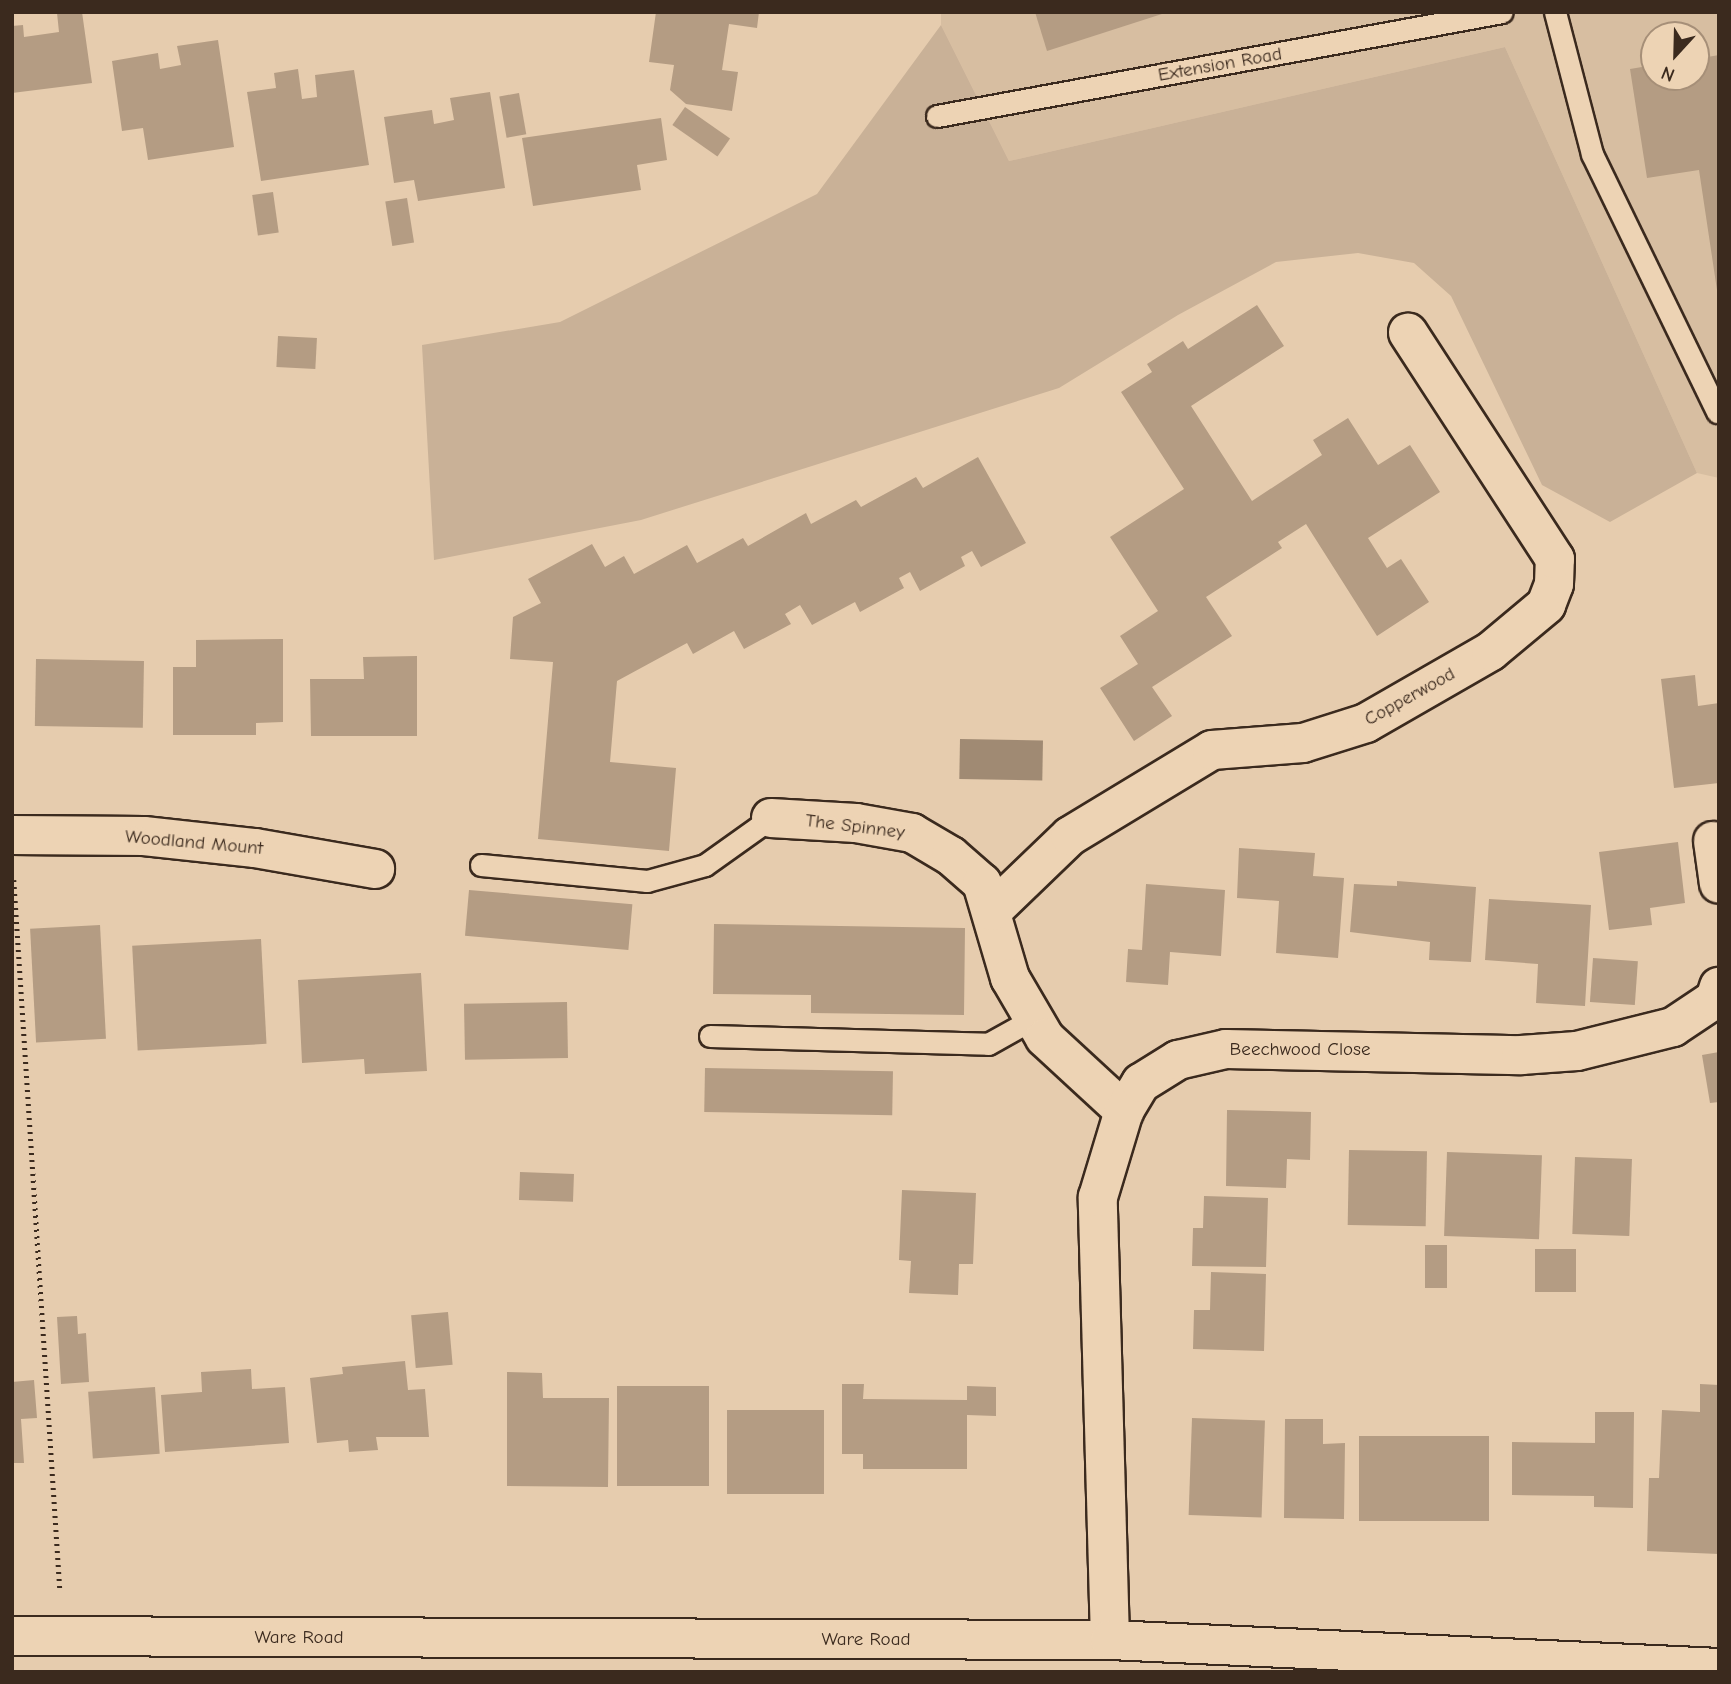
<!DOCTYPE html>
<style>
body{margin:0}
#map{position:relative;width:1731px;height:1684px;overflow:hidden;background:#e6ccae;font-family:"Comic Neue",sans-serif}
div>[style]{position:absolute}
.built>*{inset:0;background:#d7bea1}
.green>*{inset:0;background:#c9b197}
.water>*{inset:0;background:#a08a73;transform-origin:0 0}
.building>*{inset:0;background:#b49c83;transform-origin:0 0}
.path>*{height:4.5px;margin-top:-2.25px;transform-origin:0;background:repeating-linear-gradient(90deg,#3b2a1e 0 2px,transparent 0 7px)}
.roads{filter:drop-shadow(2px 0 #3b2a1e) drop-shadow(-2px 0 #3b2a1e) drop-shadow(0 2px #3b2a1e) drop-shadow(0 -2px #3b2a1e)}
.service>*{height:21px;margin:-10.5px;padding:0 10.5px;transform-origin:10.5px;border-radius:10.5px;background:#edd3b4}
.minor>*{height:38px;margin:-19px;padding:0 19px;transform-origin:19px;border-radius:19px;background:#edd3b4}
.primary>*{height:38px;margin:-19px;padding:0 19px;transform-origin:19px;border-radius:19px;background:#edd3b4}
span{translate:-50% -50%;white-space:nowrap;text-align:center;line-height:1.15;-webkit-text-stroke:7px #edd3b4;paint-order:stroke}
.street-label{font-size:19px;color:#3b2a1e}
.frame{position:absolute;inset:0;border:14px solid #3b2a1e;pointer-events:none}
.north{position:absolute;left:1640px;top:21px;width:70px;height:70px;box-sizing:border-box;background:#edd3b4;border:2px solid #a68f78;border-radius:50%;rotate:202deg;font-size:19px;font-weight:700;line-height:28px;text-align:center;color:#3b2a1e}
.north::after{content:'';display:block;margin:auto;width:24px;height:32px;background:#3b2a1e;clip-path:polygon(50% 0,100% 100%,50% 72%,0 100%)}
</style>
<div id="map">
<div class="built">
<div style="clip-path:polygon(evenodd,941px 12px,1719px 12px,1719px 478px,1697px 473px,1505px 47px,1009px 161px,941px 25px,941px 12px,1654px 35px,1696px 35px,1696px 77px,1654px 77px,1654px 35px)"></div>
</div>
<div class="green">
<div style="clip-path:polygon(941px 25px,1009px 161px,1505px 47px,1697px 473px,1610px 522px,1542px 485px,1451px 296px,1414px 263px,1358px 253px,1276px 262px,1178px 315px,1059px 388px,641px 520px,434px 560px,422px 345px,560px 322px,817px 194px)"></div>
</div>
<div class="water">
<div style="left:960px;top:739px;width:83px;height:40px;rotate:1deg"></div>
</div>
<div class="building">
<div style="clip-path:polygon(82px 12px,92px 83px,12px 93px,12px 26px,23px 25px,24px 37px,59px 32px,57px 13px)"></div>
<div style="clip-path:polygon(656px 12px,759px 12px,757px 28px,729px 24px,722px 70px,738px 72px,732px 111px,686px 104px,670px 90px,674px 65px,649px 62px)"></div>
<div style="clip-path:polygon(1035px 12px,1165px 12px,1165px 13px,1047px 51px)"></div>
<div style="clip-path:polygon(218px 40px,234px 147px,148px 160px,143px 128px,122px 131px,112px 61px,158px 53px,160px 69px,181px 65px,177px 46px)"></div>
<div style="clip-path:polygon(1719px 55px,1719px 290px,1717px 290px,1699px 170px,1647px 178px,1630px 69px,1654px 65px,1654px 77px,1696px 77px,1696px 59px)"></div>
<div style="clip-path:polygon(298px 69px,302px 99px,317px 97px,315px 75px,354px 70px,369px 165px,261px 181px,247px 92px,276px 88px,274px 73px)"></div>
<div style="clip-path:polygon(490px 92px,505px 188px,418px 201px,414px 180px,394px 183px,384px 117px,432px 110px,434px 124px,454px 120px,450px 98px)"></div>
<div style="left:519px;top:93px;width:42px;height:20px;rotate:80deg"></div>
<div style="left:685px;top:107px;width:55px;height:22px;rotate:35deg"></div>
<div style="clip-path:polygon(661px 118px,667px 160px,637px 165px,641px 190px,533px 206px,522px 138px)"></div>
<div style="left:273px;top:192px;width:41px;height:21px;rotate:82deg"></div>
<div style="left:407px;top:198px;width:45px;height:22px;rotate:81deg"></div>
<div style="clip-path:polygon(1257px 305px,1284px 346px,1191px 406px,1252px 501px,1322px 455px,1313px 440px,1348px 418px,1378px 465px,1410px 445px,1440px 492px,1368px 538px,1387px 568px,1401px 559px,1429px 602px,1377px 636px,1306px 524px,1278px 542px,1282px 548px,1206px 597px,1232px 636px,1152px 687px,1172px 716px,1134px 741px,1100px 688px,1138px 664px,1120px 636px,1158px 611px,1110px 537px,1184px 489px,1121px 392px,1152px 372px,1147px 364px,1183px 341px,1188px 349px)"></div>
<div style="left:278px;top:336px;width:39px;height:31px;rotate:3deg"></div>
<div style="clip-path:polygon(978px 457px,1026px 543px,981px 567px,972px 551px,961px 557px,965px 566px,920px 591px,910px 572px,899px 578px,904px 588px,860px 612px,855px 602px,812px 625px,800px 605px,785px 614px,791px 624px,744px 649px,734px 631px,693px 654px,687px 643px,617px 681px,610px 762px,676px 768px,669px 851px,538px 839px,553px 662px,510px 659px,513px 617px,541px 603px,528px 579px,592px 544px,605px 567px,624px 556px,634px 574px,687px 545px,697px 563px,743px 538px,748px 546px,806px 513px,811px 524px,856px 500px,861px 507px,916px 477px,923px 488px)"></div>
<div style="clip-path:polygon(283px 639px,283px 722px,256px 723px,256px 735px,173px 735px,173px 667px,196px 667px,196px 640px)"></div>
<div style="clip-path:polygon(417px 656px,417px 736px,311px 736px,310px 679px,364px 679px,363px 657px)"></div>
<div style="left:36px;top:659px;width:108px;height:67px;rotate:1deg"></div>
<div style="clip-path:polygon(1695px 675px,1698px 706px,1719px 703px,1719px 783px,1674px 788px,1661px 679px)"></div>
<div style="clip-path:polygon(1678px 842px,1685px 903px,1650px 908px,1652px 925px,1609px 930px,1599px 852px)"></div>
<div style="clip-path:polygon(1239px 848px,1315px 853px,1313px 876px,1344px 878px,1338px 958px,1276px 953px,1279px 901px,1237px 898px)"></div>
<div style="clip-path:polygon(1397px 881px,1476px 887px,1471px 962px,1429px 960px,1430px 942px,1350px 932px,1354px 884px,1397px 886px)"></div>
<div style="clip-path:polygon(1146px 884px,1225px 890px,1221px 956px,1170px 952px,1168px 985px,1126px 982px,1128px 949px,1142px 950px)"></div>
<div style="left:469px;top:890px;width:164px;height:46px;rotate:5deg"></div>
<div style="clip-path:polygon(1489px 899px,1591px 905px,1585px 1006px,1536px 1003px,1538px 964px,1485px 960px)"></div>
<div style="clip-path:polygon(714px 924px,965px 928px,964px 1015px,811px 1013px,811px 995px,713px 994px)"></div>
<div style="left:100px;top:925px;width:114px;height:70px;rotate:87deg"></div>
<div style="left:261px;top:939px;width:105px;height:129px;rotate:87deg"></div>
<div style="left:1593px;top:958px;width:45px;height:44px;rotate:4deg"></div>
<div style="clip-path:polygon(421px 973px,427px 1071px,365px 1074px,364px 1059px,302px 1063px,298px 980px)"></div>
<div style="left:567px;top:1002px;width:56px;height:103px;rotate:89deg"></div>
<div style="clip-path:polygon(1719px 1052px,1719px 1102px,1710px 1103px,1702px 1055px)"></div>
<div style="left:705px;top:1068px;width:188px;height:44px;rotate:1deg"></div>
<div style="clip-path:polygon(1227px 1110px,1311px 1112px,1310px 1160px,1287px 1159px,1286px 1188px,1226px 1186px)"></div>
<div style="left:1349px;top:1150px;width:78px;height:75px;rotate:1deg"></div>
<div style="left:1447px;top:1152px;width:95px;height:84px;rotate:2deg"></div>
<div style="left:1575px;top:1157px;width:57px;height:77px;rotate:2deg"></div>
<div style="left:520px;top:1172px;width:54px;height:28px;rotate:2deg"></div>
<div style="clip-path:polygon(902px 1190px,976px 1193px,973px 1264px,959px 1264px,958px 1295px,909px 1293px,911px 1261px,899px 1260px)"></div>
<div style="clip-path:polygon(1204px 1196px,1268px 1198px,1266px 1267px,1192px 1266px,1193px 1228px,1203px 1228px)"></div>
<div style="left:1425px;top:1245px;width:22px;height:43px"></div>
<div style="left:1535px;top:1249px;width:41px;height:43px"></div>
<div style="clip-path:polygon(1211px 1272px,1266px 1274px,1264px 1351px,1193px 1349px,1194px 1310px,1210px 1310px)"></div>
<div style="left:448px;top:1312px;width:53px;height:37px;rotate:85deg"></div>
<div style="clip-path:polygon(77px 1316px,78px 1334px,86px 1333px,89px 1382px,61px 1384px,57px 1317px)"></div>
<div style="clip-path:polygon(405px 1361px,408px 1390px,425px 1389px,429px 1437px,376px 1437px,378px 1450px,349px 1452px,348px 1440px,317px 1443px,310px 1378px,343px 1374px,342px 1367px)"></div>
<div style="clip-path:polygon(251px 1369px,252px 1389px,285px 1387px,289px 1443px,165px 1452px,161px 1395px,202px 1392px,201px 1372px)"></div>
<div style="clip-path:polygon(507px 1372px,542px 1373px,543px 1398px,609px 1398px,608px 1487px,507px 1486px)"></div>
<div style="clip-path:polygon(34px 1380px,37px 1418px,21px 1419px,24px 1463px,12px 1463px,12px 1382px)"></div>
<div style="clip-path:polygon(842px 1384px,864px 1384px,863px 1399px,967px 1400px,967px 1386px,996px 1387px,996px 1416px,967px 1415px,967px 1469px,863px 1469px,863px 1454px,842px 1454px)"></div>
<div style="clip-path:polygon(1700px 1384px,1719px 1385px,1719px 1554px,1647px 1551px,1649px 1478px,1659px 1478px,1662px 1410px,1700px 1412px)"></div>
<div style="left:617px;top:1386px;width:92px;height:100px"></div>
<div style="left:155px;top:1387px;width:67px;height:67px;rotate:86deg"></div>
<div style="left:727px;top:1410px;width:97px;height:84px"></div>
<div style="clip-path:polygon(1595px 1412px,1634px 1412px,1633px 1508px,1594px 1507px,1594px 1496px,1512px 1495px,1512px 1442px,1595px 1443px)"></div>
<div style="left:1192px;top:1418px;width:73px;height:97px;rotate:2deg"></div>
<div style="clip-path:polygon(1285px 1419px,1323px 1419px,1323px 1444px,1345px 1443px,1344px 1519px,1284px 1518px)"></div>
<div style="left:1359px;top:1436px;width:130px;height:85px"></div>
</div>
<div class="path">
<div style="left:14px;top:880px;width:711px;rotate:86.29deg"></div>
</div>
<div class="roads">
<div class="service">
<div style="left:1555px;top:12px;width:147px;rotate:75.4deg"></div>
<div style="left:1592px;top:154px;width:287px;rotate:64.1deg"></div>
<div style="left:937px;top:116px;width:574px;rotate:-10.43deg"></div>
<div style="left:481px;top:865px;width:167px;rotate:5.5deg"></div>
<div style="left:647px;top:881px;width:60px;rotate:-15.4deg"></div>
<div style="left:705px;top:865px;width:81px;rotate:-35.5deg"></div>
<div style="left:710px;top:1036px;width:278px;rotate:1.6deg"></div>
<div style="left:988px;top:1044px;width:51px;rotate:-29.1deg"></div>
</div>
<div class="minor">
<div style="left:771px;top:818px;width:85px;rotate:3.4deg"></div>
<div style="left:856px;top:823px;width:57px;rotate:10.1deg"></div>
<div style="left:912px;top:833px;width:45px;rotate:30.5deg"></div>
<div style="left:951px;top:856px;width:41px;rotate:41.1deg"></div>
<div style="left:982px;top:883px;width:99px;rotate:73.6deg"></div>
<div style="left:1010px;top:978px;width:69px;rotate:59.7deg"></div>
<div style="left:1045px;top:1038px;width:108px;rotate:42.7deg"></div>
<div style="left:12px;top:835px;width:132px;rotate:0.4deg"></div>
<div style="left:144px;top:836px;width:112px;rotate:6.2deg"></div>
<div style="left:255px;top:848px;width:122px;rotate:9.9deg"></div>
<div style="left:1713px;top:841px;width:43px;rotate:82.1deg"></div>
<div style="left:992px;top:911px;width:108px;rotate:-43.9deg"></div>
<div style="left:1070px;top:836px;width:166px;rotate:-31.2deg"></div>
<div style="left:1212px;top:750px;width:91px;rotate:-4.4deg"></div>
<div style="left:1303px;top:743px;width:66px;rotate:-17.6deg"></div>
<div style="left:1366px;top:723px;width:144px;rotate:-29.9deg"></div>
<div style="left:1491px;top:651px;width:72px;rotate:-39.9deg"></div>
<div style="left:1546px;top:605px;width:22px;rotate:-69deg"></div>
<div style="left:1554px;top:584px;width:25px;rotate:-88deg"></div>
<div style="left:1555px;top:559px;width:270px;rotate:-123deg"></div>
<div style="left:1110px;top:1640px;width:443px;rotate:-91.6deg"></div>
<div style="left:1098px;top:1197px;width:90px;rotate:-73.2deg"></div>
<div style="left:1124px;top:1111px;width:33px;rotate:-59deg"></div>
<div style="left:1141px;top:1083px;width:44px;rotate:-31.9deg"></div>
<div style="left:1178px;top:1060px;width:49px;rotate:-12.9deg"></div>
<div style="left:1226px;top:1049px;width:295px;rotate:1.2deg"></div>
<div style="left:1521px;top:1055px;width:56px;rotate:-4.1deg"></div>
<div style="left:1577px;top:1051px;width:99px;rotate:-14deg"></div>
<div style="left:1673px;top:1027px;width:50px;rotate:-33.7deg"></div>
<div style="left:1715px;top:999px;width:13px;rotate:-72deg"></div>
</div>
<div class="primary">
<div style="left:12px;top:1636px;width:1098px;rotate:0.21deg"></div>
<div style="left:1110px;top:1640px;width:610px;rotate:2.63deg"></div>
</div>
</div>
<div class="street-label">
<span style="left:1220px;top:65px;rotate:-10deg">Extension Road</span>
<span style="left:1410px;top:697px;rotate:-29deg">Copperwood</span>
<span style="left:855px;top:827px;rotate:7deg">The Spinney</span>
<span style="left:194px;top:843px;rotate:5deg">Woodland Mount</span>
<span style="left:1300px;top:1050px">Beechwood Close</span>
<span style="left:299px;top:1638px">Ware Road</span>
<span style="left:866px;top:1640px">Ware Road</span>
</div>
<div class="frame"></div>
<div class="north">N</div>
</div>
